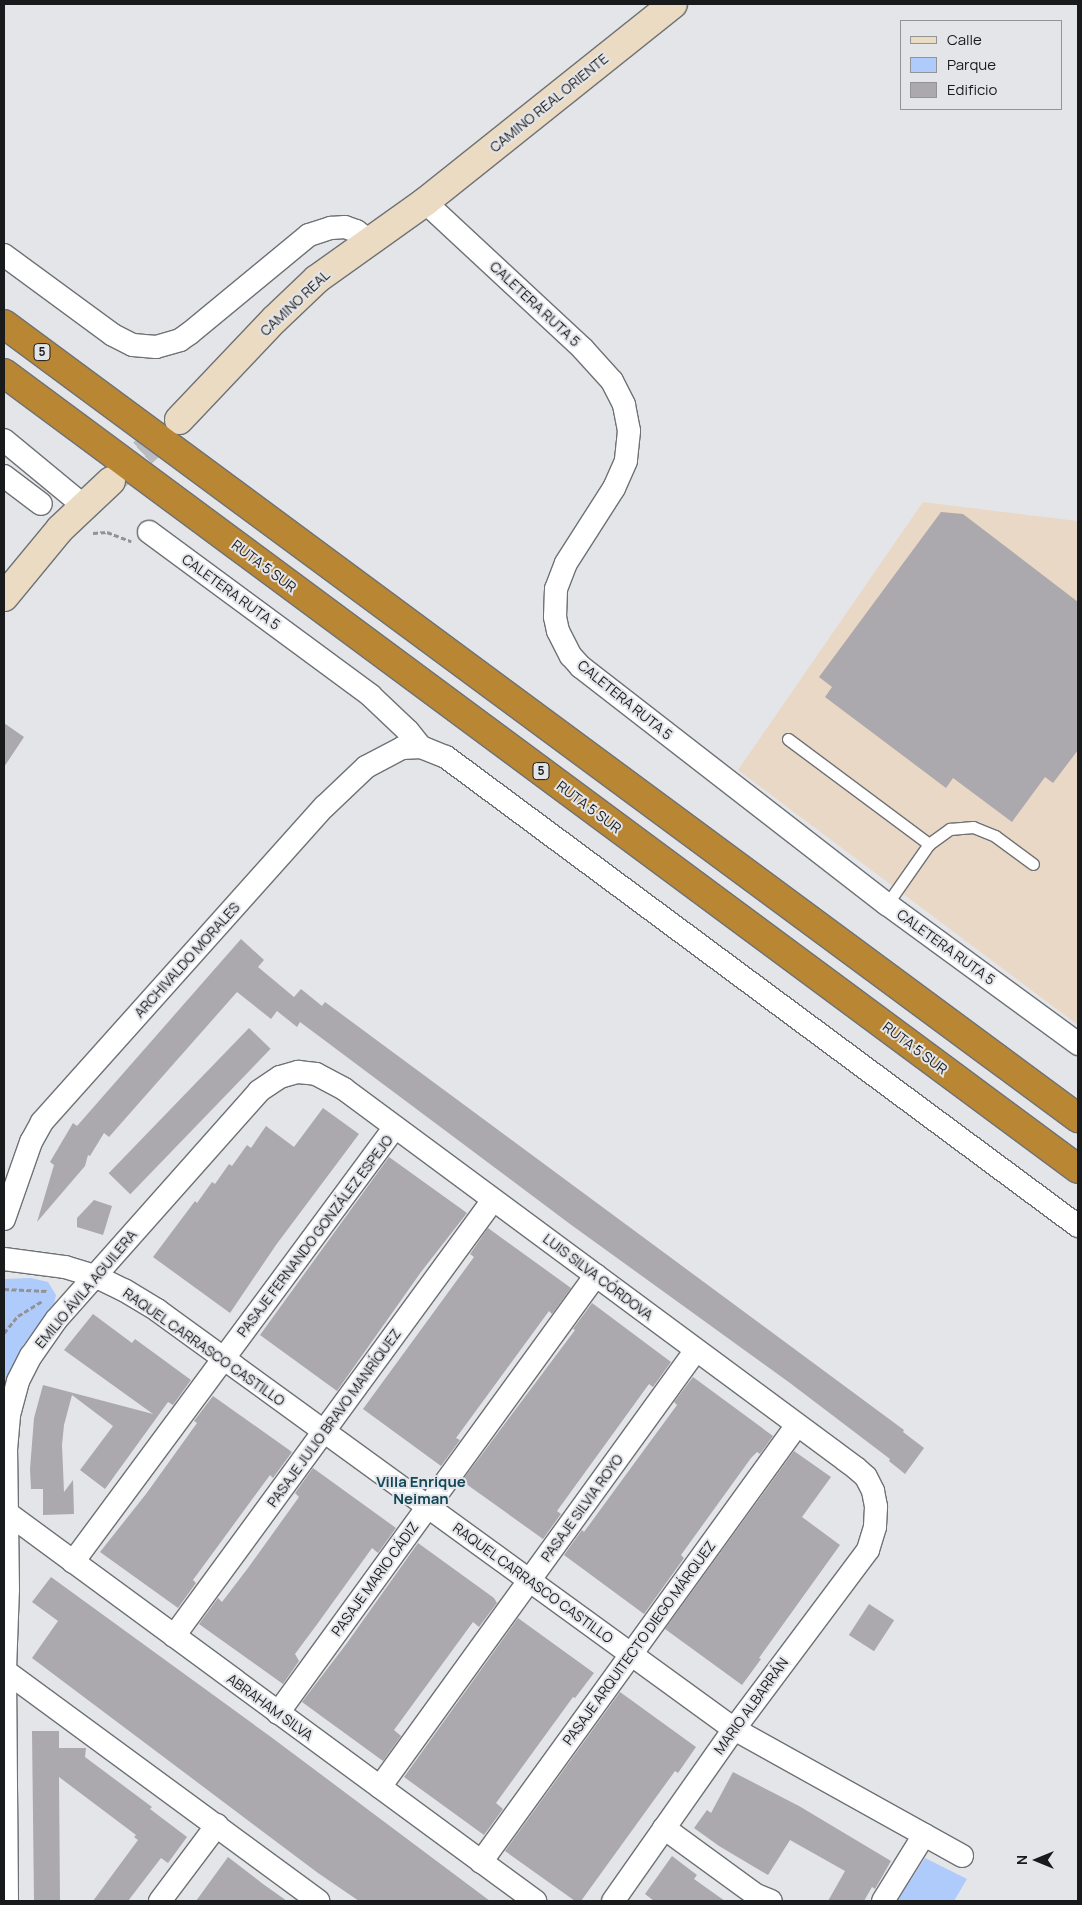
<!DOCTYPE html>
<meta charset="utf-8">
<style>
body{margin:0}
#map{position:relative;width:1082px;height:1905px;overflow:hidden;background:#e3e5e9;font-family:Manrope,sans-serif}
div>[style]{position:absolute}
.industrial>*{inset:0;background:#ead8c7}
.green>*{inset:0;background:#aecbfc}
.building>*{inset:0;background:#aba9ad;transform-origin:0 0}
.secondary-tunnel>*{height:28px;margin-top:-14px;transform-origin:0;background:repeating-linear-gradient(90deg,#bbbcc0 0 28px,transparent 0 42px)}
.path>*{height:3px;margin-top:-1.5px;transform-origin:0;background:repeating-linear-gradient(90deg,#919396 0 5px,transparent 0 7.5px)}
.roads{filter:drop-shadow(1px 0 #6f7275) drop-shadow(-1px 0 #6f7275) drop-shadow(0 1px #6f7275) drop-shadow(0 -1px #6f7275)}
.lane>*{height:11px;margin:-5.5px;padding:0 5.5px;transform-origin:5.5px;border-radius:5.5px;background:#fff}
.street>*{height:22px;margin:-11px;padding:0 11px;transform-origin:11px;border-radius:11px;background:#fff}
.secondary>*{height:28px;margin:-14px;padding:0 14px;transform-origin:14px;border-radius:14px;background:#eadbc2}
.highway>*{height:28px;margin:-14px;padding:0 14px;transform-origin:14px;border-radius:14px;background:#b98633}
span{translate:-50% -50%;white-space:nowrap;text-align:center;line-height:1.15;-webkit-text-stroke:4px #e3e5e9;paint-order:stroke}
.shield-label span{padding:1px 4px;background:#e3e5e9;border:1px solid;border-radius:4px;-webkit-text-stroke-width:0}
.shield-label{font-size:12px;color:#191a1b;font-weight:700}
.street-label{font-size:14px;color:#191a1b}
.neighbourhood-label{font-size:15px;color:#114756;font-weight:700}
.frame{position:absolute;inset:0;border:5px solid #191a1b;pointer-events:none}
.legend{position:absolute;left:900px;top:20px;width:162px;height:90px;box-sizing:border-box;background:#e3e5e9;border:1px solid #929497;margin:0;padding:6px 9px;list-style:none;font-size:15px;color:#191a1b}
.legend li{display:flex;align-items:center;gap:10px;height:25px}
.legend b{width:25px;border:1px solid #929497}
.north{position:absolute;left:1012px;top:1835px;width:50px;height:50px;-webkit-text-stroke:4px #e3e5e9;paint-order:stroke;rotate:270deg;font-size:14px;font-weight:700;line-height:20px;text-align:center;color:#191a1b}
.north::after{content:'';display:block;margin:auto;width:18px;height:22px;background:#191a1b;clip-path:polygon(50% 0,100% 100%,50% 72%,0 100%)}
</style>
<div id="map">
<div class="industrial">
<div style="clip-path:polygon(923px 502px,1078px 521px,1078px 1025px,738px 770px)"></div>
</div>
<div class="green">
<div style="clip-path:polygon(31px 1278px,48px 1282px,56px 1295px,54px 1304px,23px 1345px,10px 1371px,4px 1393px,4px 1279px)"></div>
<div style="clip-path:polygon(925px 1858px,967px 1879px,954px 1901px,897px 1901px)"></div>
</div>
<div class="building">
<div style="clip-path:polygon(941px 512px,963px 514px,1078px 602px,1078px 750px,1053px 783px,1045px 777px,1012px 822px,953px 778px,946px 788px,825px 697px,832px 687px,819px 677px)"></div>
<div style="clip-path:polygon(4px 723px,24px 737px,4px 767px)"></div>
<div style="clip-path:polygon(241px 939px,264px 960px,258px 967px,294px 997px,301px 989px,322px 1006px,325px 1002px,904px 1430px,903px 1432px,924px 1448px,905px 1474px,889px 1461px,890px 1459px,790px 1383px,570px 1224px,300px 1022px,297px 1027px,277px 1011px,271px 1019px,237px 992px,109px 1137px,104px 1133px,90px 1156px,88px 1155px,85px 1166px,37px 1222px,54px 1165px,50px 1162px,73px 1123px,77px 1126px)"></div>
<div style="left:249px;top:1028px;width:30px;height:202px;rotate:44deg"></div>
<div style="clip-path:polygon(323px 1108px,359px 1134px,276px 1245px,230px 1313px,153px 1257px,195px 1201px,197px 1203px,212px 1182px,215px 1184px,229px 1164px,232px 1166px,247px 1145px,251px 1148px,266px 1126px,294px 1147px)"></div>
<div style="clip-path:polygon(389px 1157px,467px 1213px,421px 1272px,337px 1391px,260px 1335px)"></div>
<div style="clip-path:polygon(94px 1200px,112px 1206px,103px 1235px,77px 1227px,77px 1218px)"></div>
<div style="clip-path:polygon(488px 1228px,571px 1288px,552px 1314px,549px 1311px,478px 1408px,456px 1438px,460px 1440px,441px 1466px,363px 1409px,474px 1257px,470px 1254px)"></div>
<div style="clip-path:polygon(592px 1303px,671px 1362px,653px 1387px,649px 1384px,557px 1511px,561px 1514px,543px 1539px,462px 1481px,575px 1330px,573px 1329px)"></div>
<div style="clip-path:polygon(93px 1314px,132px 1343px,135px 1339px,191px 1380px,173px 1405px,168px 1402px,105px 1489px,80px 1470px,113px 1426px,72px 1395px,64px 1425px,62px 1445px,64px 1492px,73px 1480px,74px 1514px,43px 1515px,43px 1489px,31px 1489px,30px 1469px,34px 1418px,43px 1385px,153px 1414px,64px 1350px)"></div>
<div style="clip-path:polygon(693px 1377px,773px 1436px,760px 1454px,757px 1452px,751px 1458px,681px 1555px,684px 1558px,644px 1614px,564px 1555px,582px 1530px,584px 1532px,633px 1465px,677px 1405px,674px 1402px)"></div>
<div style="clip-path:polygon(213px 1396px,292px 1452px,273px 1478px,270px 1475px,193px 1580px,196px 1583px,178px 1608px,100px 1552px,146px 1494px,197px 1423px,194px 1421px)"></div>
<div style="clip-path:polygon(794px 1451px,831px 1477px,802px 1517px,840px 1545px,759px 1658px,761px 1659px,742px 1685px,665px 1629px)"></div>
<div style="clip-path:polygon(313px 1468px,396px 1528px,378px 1553px,372px 1548px,318px 1623px,295px 1654px,299px 1661px,283px 1684px,199px 1624px,218px 1598px,222px 1602px,248px 1568px,299px 1497px,295px 1493px)"></div>
<div style="clip-path:polygon(418px 1543px,494px 1598px,497px 1603px,479px 1627px,473px 1622px,394px 1730px,401px 1736px,383px 1761px,302px 1702px,347px 1643px)"></div>
<div style="clip-path:polygon(51px 1577px,271px 1737px,490px 1901px,359px 1901px,318px 1873px,32px 1658px,58px 1621px,32px 1602px)"></div>
<div style="left:869px;top:1604px;width:30px;height:37px;rotate:33deg"></div>
<div style="clip-path:polygon(518px 1618px,594px 1673px,575px 1698px,573px 1697px,496px 1803px,503px 1809px,484px 1835px,404px 1777px)"></div>
<div style="clip-path:polygon(620px 1692px,696px 1747px,678px 1773px,675px 1771px,581px 1901px,575px 1901px,505px 1851px)"></div>
<div style="clip-path:polygon(32px 1731px,59px 1731px,59px 1748px,86px 1748px,85px 1757px,152px 1807px,150px 1809px,187px 1837px,168px 1863px,161px 1858px,128px 1901px,93px 1901px,138px 1840px,134px 1837px,136px 1835px,59px 1777px,60px 1901px,34px 1901px)"></div>
<div style="clip-path:polygon(733px 1772px,799px 1806px,891px 1861px,875px 1889px,872px 1887px,864px 1901px,828px 1901px,845px 1871px,790px 1840px,768px 1875px,719px 1846px,694px 1828px,707px 1810px,711px 1813px)"></div>
<div style="clip-path:polygon(672px 1856px,697px 1875px,694px 1879px,725px 1901px,654px 1901px,645px 1894px)"></div>
<div style="clip-path:polygon(228px 1857px,263px 1884px,287px 1901px,196px 1901px)"></div>
</div>
<div class="secondary-tunnel">
<div style="left:111px;top:481px;width:87px;rotate:-41.7deg"></div>
</div>
<div class="path">
<div style="left:93px;top:533px;width:14px;rotate:-4deg"></div>
<div style="left:107px;top:532px;width:26px;rotate:21deg"></div>
<div style="left:4px;top:1289px;width:43px;rotate:2.7deg"></div>
<div style="left:4px;top:1333px;width:22px;rotate:-51deg"></div>
<div style="left:18px;top:1316px;width:28px;rotate:-32deg"></div>
</div>
<div class="roads">
<div class="lane">
<div style="left:788px;top:739px;width:176px;rotate:36.7deg"></div>
<div style="left:929px;top:844px;width:26px;rotate:-36deg"></div>
<div style="left:950px;top:829px;width:23px;rotate:-5deg"></div>
<div style="left:973px;top:827px;width:24px;rotate:22deg"></div>
<div style="left:995px;top:836px;width:47px;rotate:36.4deg"></div>
<div style="left:887px;top:904px;width:73px;rotate:-55deg"></div>
</div>
<div class="street">
<div style="left:425px;top:202px;width:216px;rotate:42.9deg"></div>
<div style="left:583px;top:349px;width:43px;rotate:47.8deg"></div>
<div style="left:612px;top:381px;width:27px;rotate:63deg"></div>
<div style="left:624px;top:405px;width:26px;rotate:79deg"></div>
<div style="left:629px;top:431px;width:30px;rotate:96deg"></div>
<div style="left:626px;top:461px;width:30px;rotate:114deg"></div>
<div style="left:614px;top:488px;width:89px;rotate:122.6deg"></div>
<div style="left:566px;top:563px;width:28px;rotate:111deg"></div>
<div style="left:556px;top:589px;width:28px;rotate:92deg"></div>
<div style="left:555px;top:617px;width:14px;rotate:78deg"></div>
<div style="left:558px;top:631px;width:28px;rotate:63deg"></div>
<div style="left:571px;top:656px;width:15px;rotate:48deg"></div>
<div style="left:581px;top:667px;width:387px;rotate:37.8deg"></div>
<div style="left:887px;top:904px;width:237px;rotate:36.2deg"></div>
<div style="left:4px;top:255px;width:135px;rotate:36.3deg"></div>
<div style="left:113px;top:335px;width:22px;rotate:27deg"></div>
<div style="left:133px;top:345px;width:23px;rotate:5deg"></div>
<div style="left:156px;top:347px;width:25px;rotate:-16deg"></div>
<div style="left:180px;top:340px;width:12px;rotate:-35deg"></div>
<div style="left:190px;top:333px;width:154px;rotate:-39.5deg"></div>
<div style="left:309px;top:235px;width:23px;rotate:-18deg"></div>
<div style="left:331px;top:228px;width:14px;rotate:-4deg"></div>
<div style="left:345px;top:227px;width:12px;rotate:20deg"></div>
<div style="left:356px;top:231px;width:19px;rotate:36deg"></div>
<div style="left:4px;top:440px;width:104px;rotate:39.5deg"></div>
<div style="left:4px;top:476px;width:46px;rotate:37.1deg"></div>
<div style="left:149px;top:532px;width:275px;rotate:36.4deg"></div>
<div style="left:370px;top:695px;width:52px;rotate:43.5deg"></div>
<div style="left:408px;top:731px;width:21px;rotate:51deg"></div>
<div style="left:421px;top:747px;width:27px;rotate:22deg"></div>
<div style="left:446px;top:757px;width:787px;rotate:36.58deg"></div>
<div style="left:4px;top:1219px;width:82px;rotate:-70.7deg"></div>
<div style="left:31px;top:1142px;width:23px;rotate:-61deg"></div>
<div style="left:42px;top:1122px;width:423px;rotate:-48.2deg"></div>
<div style="left:324px;top:807px;width:58px;rotate:-43.6deg"></div>
<div style="left:366px;top:767px;width:41px;rotate:-27.8deg"></div>
<div style="left:402px;top:748px;width:19px;rotate:-3deg"></div>
<div style="left:4px;top:1259px;width:62px;rotate:7.5deg"></div>
<div style="left:65px;top:1267px;width:31px;rotate:17deg"></div>
<div style="left:95px;top:1276px;width:32px;rotate:26deg"></div>
<div style="left:124px;top:1290px;width:39px;rotate:31deg"></div>
<div style="left:157px;top:1310px;width:713px;rotate:35.99deg"></div>
<div style="left:734px;top:1729px;width:261px;rotate:29.1deg"></div>
<div style="left:6px;top:1512px;width:657px;rotate:36.33deg"></div>
<div style="left:73px;top:1562px;width:541px;rotate:-53.49deg"></div>
<div style="left:174px;top:1636px;width:540px;rotate:-53.81deg"></div>
<div style="left:4px;top:1670px;width:390px;rotate:36.3deg"></div>
<div style="left:278px;top:1713px;width:541px;rotate:-54.02deg"></div>
<div style="left:380px;top:1787px;width:539px;rotate:-54.13deg"></div>
<div style="left:664px;top:1828px;width:114px;rotate:36.1deg"></div>
<div style="left:756px;top:1895px;width:16px;rotate:22deg"></div>
<div style="left:481px;top:1862px;width:539px;rotate:-54.13deg"></div>
<div style="left:7px;top:1901px;width:231px;rotate:-90.5deg"></div>
<div style="left:5px;top:1670px;width:80px;rotate:-87.9deg"></div>
<div style="left:8px;top:1590px;width:140px;rotate:-90.8deg"></div>
<div style="left:6px;top:1450px;width:35px;rotate:-85deg"></div>
<div style="left:9px;top:1415px;width:35px;rotate:-75deg"></div>
<div style="left:18px;top:1381px;width:28px;rotate:-63deg"></div>
<div style="left:31px;top:1356px;width:44px;rotate:-55.2deg"></div>
<div style="left:56px;top:1320px;width:306px;rotate:-48.4deg"></div>
<div style="left:259px;top:1091px;width:25px;rotate:-34deg"></div>
<div style="left:280px;top:1077px;width:19px;rotate:-16deg"></div>
<div style="left:298px;top:1072px;width:18px;rotate:6deg"></div>
<div style="left:316px;top:1074px;width:32px;rotate:28deg"></div>
<div style="left:344px;top:1089px;width:637px;rotate:36.51deg"></div>
<div style="left:856px;top:1468px;width:13px;rotate:42deg"></div>
<div style="left:866px;top:1477px;width:16px;rotate:63deg"></div>
<div style="left:873px;top:1491px;width:16px;rotate:79deg"></div>
<div style="left:876px;top:1507px;width:20px;rotate:93deg"></div>
<div style="left:875px;top:1527px;width:24px;rotate:107deg"></div>
<div style="left:868px;top:1550px;width:224px;rotate:126.8deg"></div>
<div style="left:734px;top:1729px;width:210px;rotate:125.1deg"></div>
<div style="left:160px;top:1901px;width:95px;rotate:-53.1deg"></div>
<div style="left:883px;top:1901px;width:78px;rotate:-58.2deg"></div>
</div>
<div class="secondary">
<div style="left:179px;top:420px;width:139px;rotate:-46.5deg"></div>
<div style="left:275px;top:319px;width:58px;rotate:-43.6deg"></div>
<div style="left:317px;top:279px;width:133px;rotate:-35.5deg"></div>
<div style="left:425px;top:202px;width:317px;rotate:-38.6deg"></div>
<div style="left:4px;top:597px;width:88px;rotate:-50.5deg"></div>
<div style="left:60px;top:529px;width:70px;rotate:-43.3deg"></div>
</div>
<div class="highway">
<div style="left:4px;top:324px;width:1336px;rotate:36.48deg"></div>
<div style="left:4px;top:373px;width:1337px;rotate:36.54deg"></div>
</div>
</div>
<div class="shield-label">
<span style="left:42px;top:352px">5</span>
<span style="left:541px;top:771px">5</span>
</div>
<div class="street-label">
<span style="left:549px;top:103px;rotate:-39deg">CAMINO REAL ORIENTE</span>
<span style="left:295px;top:303px;rotate:-43deg">CAMINO REAL</span>
<span style="left:535px;top:304px;rotate:43deg">CALETERA RUTA 5</span>
<span style="left:264px;top:566px;rotate:37deg">RUTA 5 SUR</span>
<span style="left:231px;top:592px;rotate:36deg">CALETERA RUTA 5</span>
<span style="left:625px;top:700px;rotate:39deg">CALETERA RUTA 5</span>
<span style="left:589px;top:807px;rotate:37deg">RUTA 5 SUR</span>
<span style="left:946px;top:947px;rotate:36deg">CALETERA RUTA 5</span>
<span style="left:187px;top:960px;rotate:-48deg">ARCHIVALDO MORALES</span>
<span style="left:915px;top:1048px;rotate:37deg">RUTA 5 SUR</span>
<span style="left:315px;top:1236px;rotate:-53deg">PASAJE FERNANDO GONZÁLEZ ESPEJO</span>
<span style="left:598px;top:1277px;rotate:37deg">LUIS SILVA CÓRDOVA</span>
<span style="left:86px;top:1289px;rotate:-50deg">EMILIO ÁVILA AGUILERA</span>
<span style="left:204px;top:1347px;rotate:35deg">RAQUEL CARRASCO CASTILLO</span>
<span style="left:334px;top:1418px;rotate:-54deg">PASAJE JULIO BRAVO MANRÍQUEZ</span>
<span style="left:582px;top:1508px;rotate:-54deg">PASAJE SILVIA ROYO</span>
<span style="left:375px;top:1579px;rotate:-54deg">PASAJE MARIO CÁDIZ</span>
<span style="left:533px;top:1583px;rotate:36deg">RAQUEL CARRASCO CASTILLO</span>
<span style="left:639px;top:1643px;rotate:-54deg">PASAJE ARQUITECTO DIEGO MÁRQUEZ</span>
<span style="left:751px;top:1706px;rotate:-54deg">MARIO ALBARRÁN</span>
<span style="left:270px;top:1707px;rotate:36deg">ABRAHAM SILVA</span>
</div>
<div class="neighbourhood-label">
<span style="left:421px;top:1490px">Villa Enrique<br>Neiman</span>
</div>
<div class="frame"></div>
<ul class="legend">
<li><b style="height:6px;background:#eadbc2"></b>Calle</li>
<li><b style="height:14px;background:#aecbfc"></b>Parque</li>
<li><b style="height:14px;background:#aba9ad"></b>Edificio</li>
</ul>
<div class="north">N</div>
</div>
